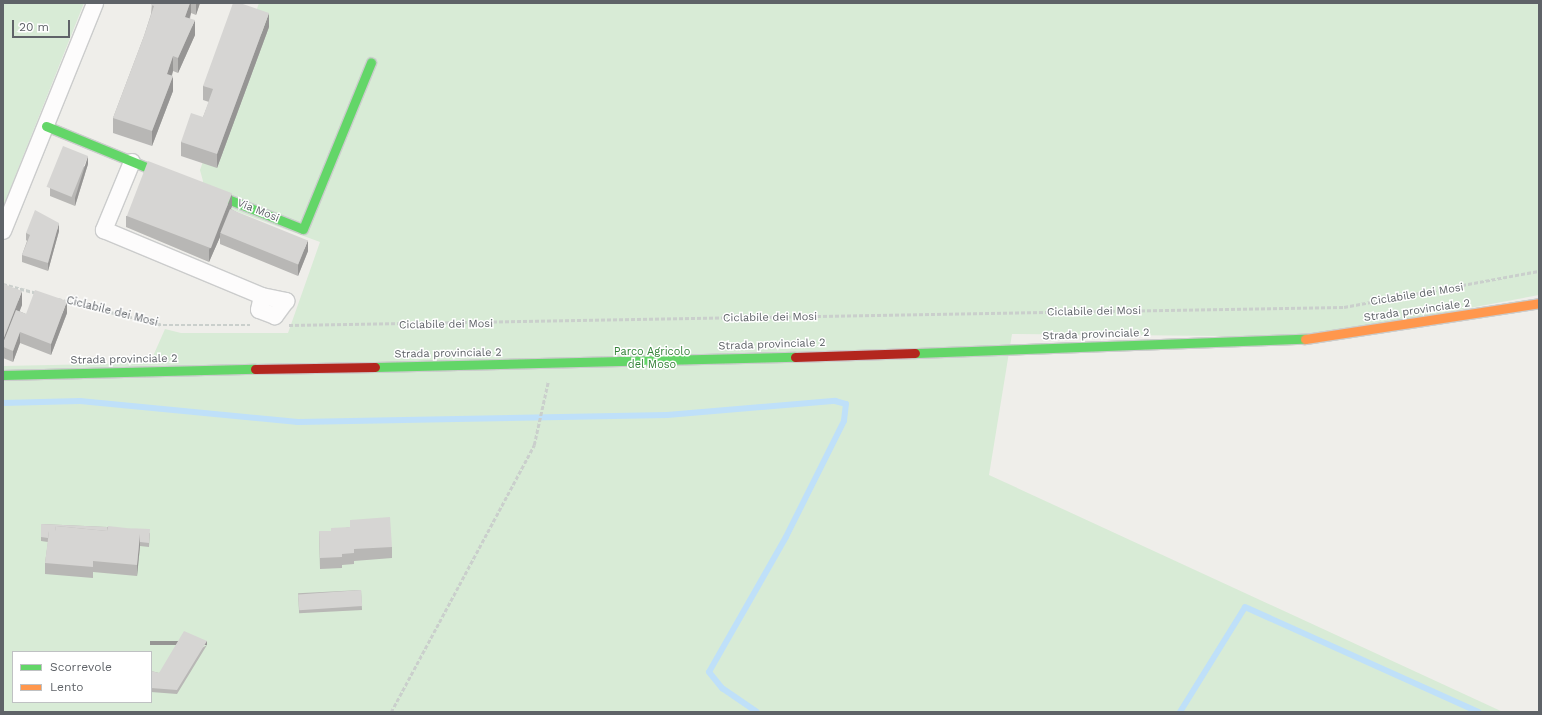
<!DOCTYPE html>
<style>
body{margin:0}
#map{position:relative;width:1542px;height:715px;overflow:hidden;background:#efeeea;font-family:"Work Sans",sans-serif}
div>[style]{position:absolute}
.green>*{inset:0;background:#d8ebd6}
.stream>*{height:6px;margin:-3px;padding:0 3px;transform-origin:3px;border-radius:3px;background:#bfe0f9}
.path>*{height:2.5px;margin-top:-1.25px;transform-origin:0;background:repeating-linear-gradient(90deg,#cacfcc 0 4px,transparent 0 6px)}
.roads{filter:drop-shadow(1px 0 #cbcccc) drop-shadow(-1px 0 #cbcccc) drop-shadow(0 1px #cbcccc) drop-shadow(0 -1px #cbcccc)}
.street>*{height:16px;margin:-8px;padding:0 8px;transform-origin:8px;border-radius:8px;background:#fdfcfc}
.fast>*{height:9px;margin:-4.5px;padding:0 4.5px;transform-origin:4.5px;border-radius:4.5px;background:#63d668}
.slow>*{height:9px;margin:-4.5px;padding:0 4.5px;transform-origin:4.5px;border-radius:4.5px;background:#ff974d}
.jam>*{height:9px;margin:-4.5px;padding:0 4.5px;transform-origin:4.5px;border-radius:4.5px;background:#b3261e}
.wall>*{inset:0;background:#b8b7b5;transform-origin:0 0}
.shaded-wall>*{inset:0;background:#969594;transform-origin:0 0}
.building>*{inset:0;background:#d6d5d3;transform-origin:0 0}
span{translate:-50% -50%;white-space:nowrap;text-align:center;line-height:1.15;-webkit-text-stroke:3px #fff;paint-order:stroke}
.street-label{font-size:11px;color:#5f6368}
.park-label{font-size:11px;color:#348238}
.frame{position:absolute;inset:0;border:4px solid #5f6368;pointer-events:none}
.legend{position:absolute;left:12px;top:651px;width:140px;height:52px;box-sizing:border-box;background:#fff;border:1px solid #bfc1c3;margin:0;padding:5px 7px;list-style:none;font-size:12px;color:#5f6368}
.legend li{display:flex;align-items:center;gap:8px;height:20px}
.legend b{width:20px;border:1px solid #bfc1c3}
.scale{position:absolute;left:12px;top:20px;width:58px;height:18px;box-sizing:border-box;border:2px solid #5f6368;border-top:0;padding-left:5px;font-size:12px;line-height:14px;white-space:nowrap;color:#5f6368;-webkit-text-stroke:3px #fff;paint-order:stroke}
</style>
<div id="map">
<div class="green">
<div style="clip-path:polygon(3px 3px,84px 3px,3px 207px)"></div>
<div style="clip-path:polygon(evenodd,259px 3px,1539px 3px,1539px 295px,1314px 337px,1012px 334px,989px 475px,1503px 712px,3px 712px,3px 366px,150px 363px,165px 329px,181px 333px,288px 333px,320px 242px,197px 197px,203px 181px,200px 170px,259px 3px,13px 652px,151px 652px,151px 702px,13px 702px,13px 652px)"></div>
</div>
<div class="stream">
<div style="left:3px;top:403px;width:77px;rotate:-1.5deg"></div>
<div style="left:80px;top:401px;width:219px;rotate:5.5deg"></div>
<div style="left:298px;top:422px;width:369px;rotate:-1.1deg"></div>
<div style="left:667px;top:415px;width:169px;rotate:-4.8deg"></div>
<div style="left:835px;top:401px;width:11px;rotate:15deg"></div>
<div style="left:846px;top:404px;width:17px;rotate:97deg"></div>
<div style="left:844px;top:421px;width:130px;rotate:116.6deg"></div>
<div style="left:786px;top:537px;width:155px;rotate:119.7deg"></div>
<div style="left:709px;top:672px;width:21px;rotate:51deg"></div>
<div style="left:722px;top:688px;width:42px;rotate:34.4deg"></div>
<div style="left:1180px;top:712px;width:123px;rotate:-58.2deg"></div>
<div style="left:1245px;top:607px;width:256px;rotate:24.2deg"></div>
</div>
<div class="path">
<div style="left:3px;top:284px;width:34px;rotate:15deg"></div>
<div style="left:58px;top:299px;width:108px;rotate:13.9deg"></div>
<div style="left:163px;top:325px;width:87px"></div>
<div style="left:289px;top:325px;width:1055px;rotate:-0.98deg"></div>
<div style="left:1344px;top:307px;width:198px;rotate:-10.5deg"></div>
<div style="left:391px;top:712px;width:303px;rotate:-61.8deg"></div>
<div style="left:534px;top:445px;width:65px;rotate:-77.5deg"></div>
</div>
<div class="roads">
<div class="street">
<div style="left:132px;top:162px;width:74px;rotate:112.4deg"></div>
<div style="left:104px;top:230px;width:171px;rotate:22.7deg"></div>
<div style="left:3px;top:231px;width:246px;rotate:-68deg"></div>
<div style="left:262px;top:296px;width:25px;rotate:12deg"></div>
<div style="left:286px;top:301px;width:19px;rotate:126deg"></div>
<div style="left:275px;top:316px;width:17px;rotate:-159deg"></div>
<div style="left:259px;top:310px;width:14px;rotate:-78deg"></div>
</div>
<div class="fast">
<div style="left:46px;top:126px;width:137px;rotate:22.3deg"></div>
<div style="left:205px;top:190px;width:105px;rotate:21.7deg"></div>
<div style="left:303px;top:229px;width:180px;rotate:-67.8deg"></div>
<div style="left:915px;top:353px;width:390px;rotate:-2.1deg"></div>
<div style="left:375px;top:367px;width:420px;rotate:-1.4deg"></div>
<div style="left:3px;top:375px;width:252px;rotate:-1.4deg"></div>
</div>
<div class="slow">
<div style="left:1305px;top:339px;width:237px;rotate:-8.7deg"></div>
</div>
<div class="jam">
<div style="left:795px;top:357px;width:120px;rotate:-1.9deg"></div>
<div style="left:255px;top:369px;width:120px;rotate:-1deg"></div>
</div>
</div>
<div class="wall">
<div style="clip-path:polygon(152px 3px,200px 3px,196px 15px,191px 13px,190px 19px,195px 35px,178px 73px,173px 71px,172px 76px,173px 91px,152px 146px,113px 133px,113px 118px,144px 36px,151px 14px)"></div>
<div style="clip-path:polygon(269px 27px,217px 168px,181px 156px,181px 142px,203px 117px,209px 102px,203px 100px,203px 86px)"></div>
<div style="clip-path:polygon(88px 164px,75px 206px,50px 196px,50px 188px)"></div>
<div style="clip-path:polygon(232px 206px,231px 209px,308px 251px,298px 276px,220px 244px,220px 237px,209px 262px,126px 227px,126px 216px)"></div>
<div style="clip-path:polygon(59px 231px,48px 271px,22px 262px,22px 255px,27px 241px,26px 240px,26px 233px)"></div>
<div style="clip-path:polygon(3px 285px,22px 305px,19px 311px,26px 314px,67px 313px,51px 355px,20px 343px,13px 362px,3px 358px)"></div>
<div style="clip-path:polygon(350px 520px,392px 547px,392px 558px,354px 561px,354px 564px,342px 565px,342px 568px,320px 569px,319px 531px,331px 531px,350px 527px)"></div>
<div style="clip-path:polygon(41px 524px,107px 527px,150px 533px,149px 547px,140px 546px,137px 576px,93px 572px,93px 578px,45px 574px,45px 563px,48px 542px,41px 541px)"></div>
<div style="left:361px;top:590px;width:20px;height:63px;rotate:87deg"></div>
<div style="clip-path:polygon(207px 645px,177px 694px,151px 692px,151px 671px,159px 673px)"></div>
</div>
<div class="shaded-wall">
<div style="clip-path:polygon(190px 3px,191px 3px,191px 13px,185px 32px,185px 17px)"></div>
<div style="clip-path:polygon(196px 3px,200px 3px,196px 15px)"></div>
<div style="clip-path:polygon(269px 13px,269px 27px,217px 168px,217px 154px)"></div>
<div style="clip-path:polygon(195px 20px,195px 35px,178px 73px,178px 58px)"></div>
<div style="clip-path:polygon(173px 56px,173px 71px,167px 89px,167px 74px)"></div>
<div style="clip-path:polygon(173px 76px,173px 91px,152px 146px,152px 131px)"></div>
<div style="clip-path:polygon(88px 156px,88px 164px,75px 206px,75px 198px)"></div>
<div style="clip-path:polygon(232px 194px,232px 206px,221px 234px,220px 233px,220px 237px,209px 262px,209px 250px)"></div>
<div style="clip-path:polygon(59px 223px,59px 231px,48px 271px,48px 263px)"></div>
<div style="clip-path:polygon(308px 240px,308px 251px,298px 276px,298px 265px)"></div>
<div style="clip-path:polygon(22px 291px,22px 305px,6px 348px,3px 347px,3px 340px)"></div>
<div style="clip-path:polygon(67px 301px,67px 313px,51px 355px,51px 344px)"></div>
<div style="clip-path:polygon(20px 332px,20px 343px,13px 362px,13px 351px)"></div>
<div style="clip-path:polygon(140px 534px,140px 546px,137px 576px,137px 565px)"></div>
<div style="left:207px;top:641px;width:4px;height:57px;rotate:90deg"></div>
</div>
<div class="building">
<div style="clip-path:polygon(152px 3px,190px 3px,185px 17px,195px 20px,178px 58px,173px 56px,167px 74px,173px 76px,152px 131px,113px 118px,144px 36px,154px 6px,151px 5px)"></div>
<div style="clip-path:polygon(233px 3px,240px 3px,269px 13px,217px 154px,181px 142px,191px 113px,203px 117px,213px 89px,203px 86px)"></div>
<div style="left:63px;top:146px;width:27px;height:44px;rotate:22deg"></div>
<div style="left:148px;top:161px;width:90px;height:59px;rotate:21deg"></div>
<div style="left:230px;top:209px;width:84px;height:26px;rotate:22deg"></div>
<div style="clip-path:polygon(35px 210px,59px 223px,48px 263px,22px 255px,30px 235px,26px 233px)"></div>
<div style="clip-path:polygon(4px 284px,22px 291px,3px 340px,3px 285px)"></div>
<div style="clip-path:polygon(35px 290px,67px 301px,51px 344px,20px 332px,13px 351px,3px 347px,3px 343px,16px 310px,26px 314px)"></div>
<div style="clip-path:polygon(390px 517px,392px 547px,354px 549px,354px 553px,342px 554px,342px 557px,320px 558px,319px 531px,331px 531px,331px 528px,350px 527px,350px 520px)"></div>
<div style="clip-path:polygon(41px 524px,107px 527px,107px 531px,56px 526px,55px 531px,49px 531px,48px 538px,41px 537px)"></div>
<div style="clip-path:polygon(56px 526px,107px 531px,108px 526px,135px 529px,135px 534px,140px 534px,137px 565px,93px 561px,93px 567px,45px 563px,49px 531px,55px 531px)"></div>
<div style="clip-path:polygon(126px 528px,150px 529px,149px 543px,140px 542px,140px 534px,135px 534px,135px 529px)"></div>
<div style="left:361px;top:590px;width:16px;height:63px;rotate:86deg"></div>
<div style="clip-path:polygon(184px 631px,207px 641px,177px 690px,151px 688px,151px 671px,159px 673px)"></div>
</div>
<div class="street-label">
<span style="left:258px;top:211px;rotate:22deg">Via Mosi</span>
<span style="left:1417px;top:295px;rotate:-9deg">Ciclabile dei Mosi</span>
<span style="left:1417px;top:311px;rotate:-8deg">Strada provinciale 2</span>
<span style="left:112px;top:312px;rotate:14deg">Ciclabile dei Mosi</span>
<span style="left:1094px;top:312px;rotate:-1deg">Ciclabile dei Mosi</span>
<span style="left:770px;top:318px;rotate:-1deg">Ciclabile dei Mosi</span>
<span style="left:446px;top:325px;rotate:-1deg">Ciclabile dei Mosi</span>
<span style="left:1096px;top:335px;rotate:-2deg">Strada provinciale 2</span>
<span style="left:772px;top:345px;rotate:-2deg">Strada provinciale 2</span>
<span style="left:448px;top:354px;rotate:-1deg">Strada provinciale 2</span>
<span style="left:124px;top:360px;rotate:-1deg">Strada provinciale 2</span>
</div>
<div class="park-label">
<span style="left:652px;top:359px">Parco Agricolo<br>del Moso</span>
</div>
<div class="frame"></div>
<ul class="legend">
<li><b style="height:5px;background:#63d668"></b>Scorrevole</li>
<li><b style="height:5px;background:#ff974d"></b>Lento</li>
</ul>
<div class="scale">20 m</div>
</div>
